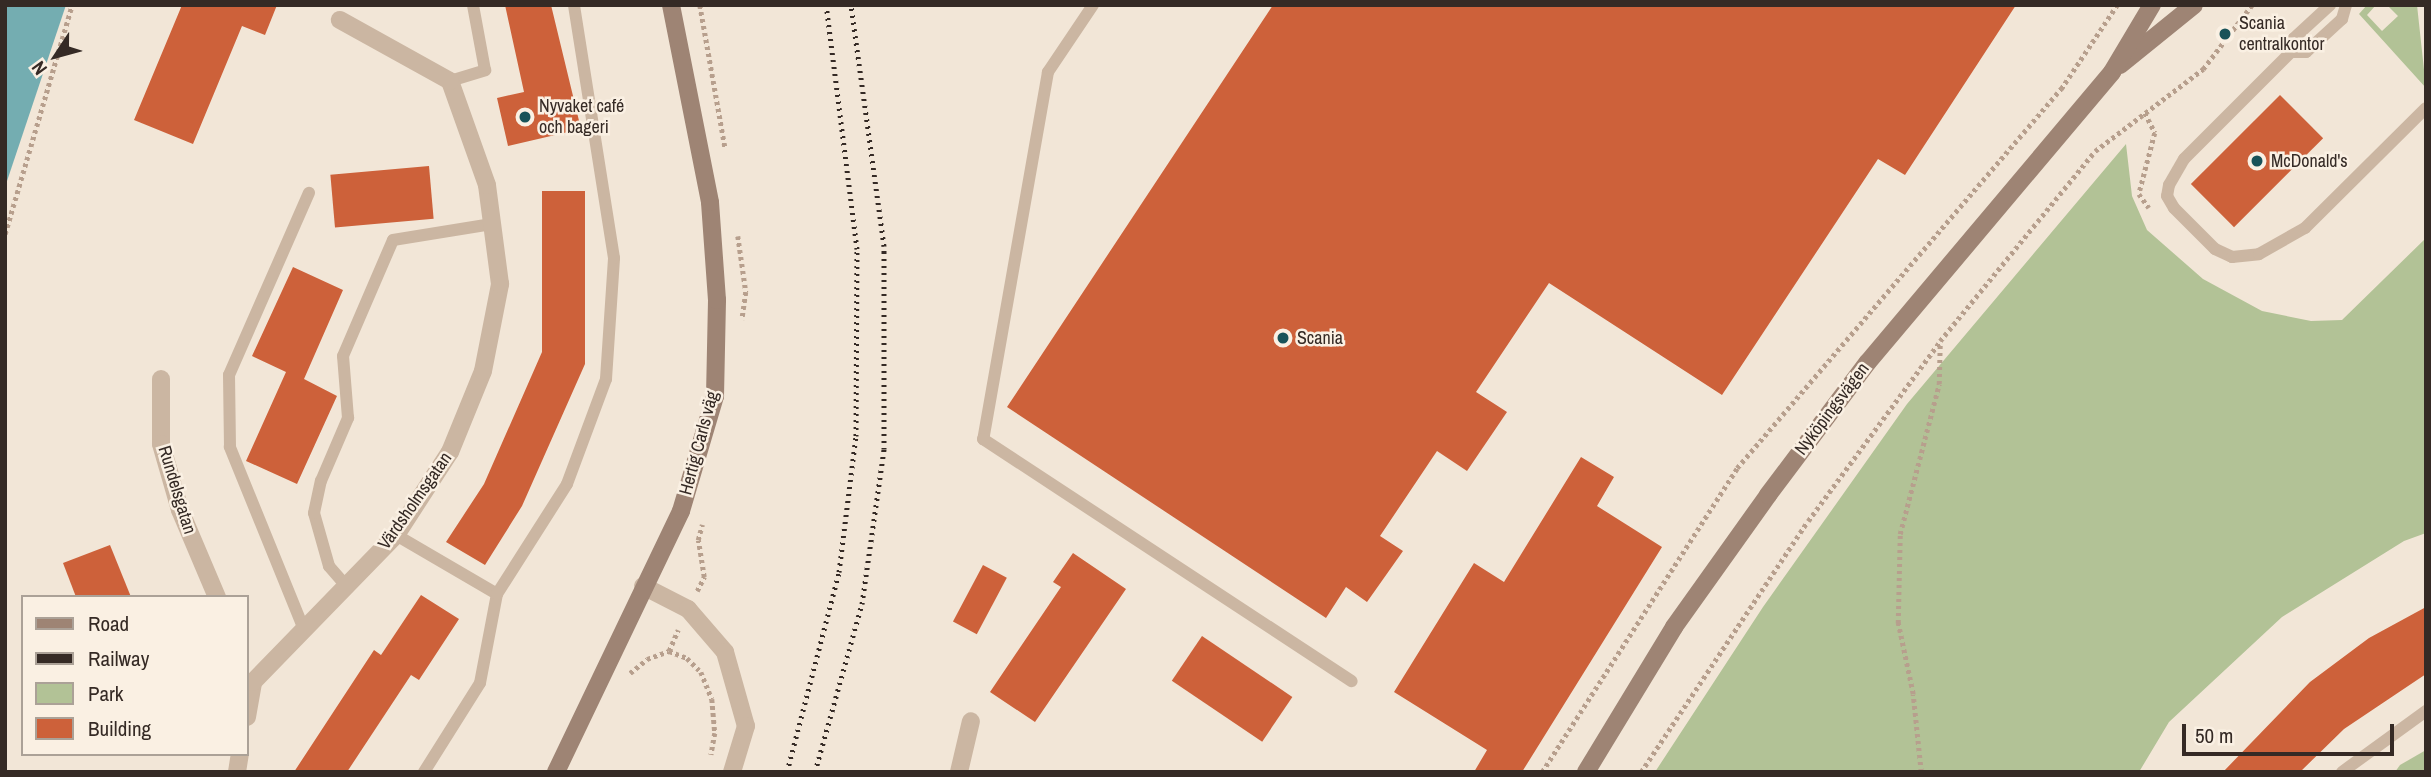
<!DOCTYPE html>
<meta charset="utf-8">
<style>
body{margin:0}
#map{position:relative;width:2431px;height:777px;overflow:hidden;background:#f2e6d7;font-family:"Archivo Narrow",sans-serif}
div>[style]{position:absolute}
.green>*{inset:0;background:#b2c296}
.water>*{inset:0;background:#74adb1}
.building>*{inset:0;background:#cd613a;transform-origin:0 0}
.path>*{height:4.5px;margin-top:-2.25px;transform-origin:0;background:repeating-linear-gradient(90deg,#b79f8d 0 3.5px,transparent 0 7px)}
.service>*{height:12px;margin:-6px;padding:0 6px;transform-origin:6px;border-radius:6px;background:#cbb6a2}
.minor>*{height:18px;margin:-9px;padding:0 9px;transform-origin:9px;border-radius:9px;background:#cbb6a2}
.tertiary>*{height:18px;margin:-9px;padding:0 9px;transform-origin:9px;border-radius:9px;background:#cbb6a2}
.secondary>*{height:18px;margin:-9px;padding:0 9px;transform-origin:9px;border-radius:9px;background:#9e8474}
.rail>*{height:5px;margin-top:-2.5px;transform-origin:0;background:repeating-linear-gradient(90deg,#352a25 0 2px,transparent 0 7px)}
.dots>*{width:19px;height:19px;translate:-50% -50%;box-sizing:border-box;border:4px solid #faf0e3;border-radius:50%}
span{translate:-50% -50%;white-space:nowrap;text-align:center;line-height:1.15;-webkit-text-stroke:5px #faf0e3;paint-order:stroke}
.poi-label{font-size:18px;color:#352a25}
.left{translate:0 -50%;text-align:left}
.street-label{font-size:18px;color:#352a25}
.frame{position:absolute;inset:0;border:7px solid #352a25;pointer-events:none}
.legend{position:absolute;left:21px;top:595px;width:228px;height:161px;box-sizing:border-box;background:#faf0e3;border:2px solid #aba197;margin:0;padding:9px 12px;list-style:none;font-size:21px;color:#352a25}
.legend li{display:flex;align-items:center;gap:14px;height:35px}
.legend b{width:35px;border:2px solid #aba197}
.north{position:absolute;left:21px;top:21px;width:70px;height:70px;-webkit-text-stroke:5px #faf0e3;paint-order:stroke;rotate:234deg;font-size:19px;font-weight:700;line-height:28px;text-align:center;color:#352a25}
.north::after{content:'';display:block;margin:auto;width:24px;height:32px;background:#352a25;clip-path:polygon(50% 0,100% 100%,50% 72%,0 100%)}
.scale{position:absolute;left:2182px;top:724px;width:212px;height:32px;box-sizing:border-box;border:4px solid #352a25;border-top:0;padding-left:9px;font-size:21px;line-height:24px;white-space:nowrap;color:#352a25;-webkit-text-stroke:5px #faf0e3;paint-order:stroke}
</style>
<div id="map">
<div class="green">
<div style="clip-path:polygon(2367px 5px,2376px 5px,2367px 15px,2382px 31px,2398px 16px,2387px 5px,2417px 5px,2426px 88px,2359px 14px)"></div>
<div style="clip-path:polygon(2126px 144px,2132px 196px,2147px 230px,2203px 279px,2262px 311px,2311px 321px,2342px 320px,2426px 238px,2426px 533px,2404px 541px,2282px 617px,2169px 722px,2139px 772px,1655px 772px,1763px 607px,1907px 404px)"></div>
<div style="clip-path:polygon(2426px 750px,2426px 772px,2395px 772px,2400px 765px)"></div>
</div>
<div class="water">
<div style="clip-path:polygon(5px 5px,66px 5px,5px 187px)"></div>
</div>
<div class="building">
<div style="clip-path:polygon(182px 5px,277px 5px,265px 35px,242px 26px,193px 144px,134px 120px)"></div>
<div style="clip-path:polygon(505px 5px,551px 5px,581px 129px,508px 146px,497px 98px,524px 92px)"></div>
<div style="clip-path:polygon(1273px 5px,2016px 5px,1905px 175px,1878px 159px,1722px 395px,1549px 283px,1476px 392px,1507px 412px,1467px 471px,1437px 451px,1380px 536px,1403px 551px,1367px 602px,1346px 587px,1326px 618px,1007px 407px)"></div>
<div style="left:2280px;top:95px;width:61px;height:126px;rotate:45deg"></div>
<div style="left:429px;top:166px;width:53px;height:99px;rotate:85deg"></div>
<div style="clip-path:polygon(542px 191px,585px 191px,585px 364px,522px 506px,485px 565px,446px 542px,484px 484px,542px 352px)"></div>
<div style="clip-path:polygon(293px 267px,343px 290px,304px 379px,337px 396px,297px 484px,246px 461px,286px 372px,252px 356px)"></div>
<div style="clip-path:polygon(1581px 457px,1614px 477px,1597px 506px,1662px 547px,1522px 772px,1474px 772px,1487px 750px,1394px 692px,1474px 563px,1504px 582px)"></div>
<div style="clip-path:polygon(110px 545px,131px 597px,76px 597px,63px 563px)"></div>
<div style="clip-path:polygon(1073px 553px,1126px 589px,1035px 722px,990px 692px,1061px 587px,1053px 582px)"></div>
<div style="left:983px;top:565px;width:27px;height:64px;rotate:28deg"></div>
<div style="clip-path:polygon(421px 595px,459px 619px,419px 680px,411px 675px,347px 772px,294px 772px,374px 650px,381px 655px)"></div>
<div style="clip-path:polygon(2426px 607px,2426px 674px,2344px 729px,2300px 772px,2223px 772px,2310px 682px,2369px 638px)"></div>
<div style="left:1202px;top:636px;width:109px;height:54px;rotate:34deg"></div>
</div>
<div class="path">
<div style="left:700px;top:5px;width:144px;rotate:80deg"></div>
<div style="left:2145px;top:113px;width:22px;rotate:63deg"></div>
<div style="left:2155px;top:133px;width:63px;rotate:104.7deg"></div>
<div style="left:2139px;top:194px;width:17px;rotate:54deg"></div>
<div style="left:5px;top:234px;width:239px;rotate:-73.7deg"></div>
<div style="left:738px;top:236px;width:57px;rotate:81.9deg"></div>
<div style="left:746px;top:292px;width:28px;rotate:98deg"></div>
<div style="left:697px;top:591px;width:16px;rotate:-63deg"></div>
<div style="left:704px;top:577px;width:37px;rotate:-99deg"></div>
<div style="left:698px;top:540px;width:16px;rotate:-75deg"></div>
<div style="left:669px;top:651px;width:19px;rotate:21deg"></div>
<div style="left:687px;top:658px;width:20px;rotate:45deg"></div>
<div style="left:701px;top:672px;width:29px;rotate:68deg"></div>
<div style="left:712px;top:699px;width:34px;rotate:85deg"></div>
<div style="left:715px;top:733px;width:22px;rotate:100deg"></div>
<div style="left:630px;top:673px;width:22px;rotate:-39deg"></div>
<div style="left:647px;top:659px;width:23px;rotate:-20deg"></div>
<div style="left:669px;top:651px;width:23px;rotate:-67deg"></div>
<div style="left:1542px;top:772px;width:361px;rotate:-57.3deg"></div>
<div style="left:1737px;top:468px;width:499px;rotate:-49.5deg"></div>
<div style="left:2061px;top:89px;width:101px;rotate:-56.3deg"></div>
<div style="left:1641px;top:772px;width:301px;rotate:-56.4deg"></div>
<div style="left:1808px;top:521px;width:223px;rotate:-53.7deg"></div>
<div style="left:1940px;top:341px;width:245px;rotate:-50.8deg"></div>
<div style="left:2095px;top:151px;width:136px;rotate:-37.2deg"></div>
<div style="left:2203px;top:69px;width:81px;rotate:-52.6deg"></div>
<div style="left:1921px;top:772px;width:78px;rotate:-95.9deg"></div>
<div style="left:1913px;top:694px;width:73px;rotate:-101.9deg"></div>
<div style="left:1898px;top:623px;width:89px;rotate:-88.7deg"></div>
<div style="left:1900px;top:534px;width:155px;rotate:-75.4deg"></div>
<div style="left:1939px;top:384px;width:42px;rotate:-88.6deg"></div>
</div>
<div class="service">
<div style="left:1093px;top:5px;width:81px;rotate:123.9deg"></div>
<div style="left:1048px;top:72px;width:373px;rotate:100deg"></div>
<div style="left:983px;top:439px;width:441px;rotate:33.3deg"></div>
<div style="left:2330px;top:5px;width:50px;rotate:137.4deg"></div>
<div style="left:2293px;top:39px;width:13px;rotate:99deg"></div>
<div style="left:2291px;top:52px;width:151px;rotate:135deg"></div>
<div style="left:2184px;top:159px;width:30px;rotate:120deg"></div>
<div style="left:2169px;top:185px;width:11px;rotate:100deg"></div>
<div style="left:2167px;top:196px;width:14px;rotate:60deg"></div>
<div style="left:2174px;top:208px;width:58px;rotate:45deg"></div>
<div style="left:2215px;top:249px;width:19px;rotate:25deg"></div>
<div style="left:2232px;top:257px;width:27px;rotate:-6deg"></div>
<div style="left:2259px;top:254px;width:53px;rotate:-29.5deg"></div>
<div style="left:2305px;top:228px;width:170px;rotate:-44.8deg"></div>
<div style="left:2291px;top:52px;width:15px"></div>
<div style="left:2306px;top:52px;width:49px;rotate:-42.5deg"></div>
<div style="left:2342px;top:19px;width:15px;rotate:-74deg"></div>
<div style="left:450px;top:81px;width:37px;rotate:-17deg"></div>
<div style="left:485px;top:70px;width:66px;rotate:-100.5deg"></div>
<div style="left:396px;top:535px;width:117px;rotate:30.3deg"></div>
<div style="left:348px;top:588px;width:29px;rotate:-131deg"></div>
<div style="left:329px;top:566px;width:55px;rotate:-105.8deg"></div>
<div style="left:314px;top:513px;width:33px;rotate:-78deg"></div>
<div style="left:321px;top:481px;width:69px;rotate:-66.8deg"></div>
<div style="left:348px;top:418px;width:62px;rotate:-94.6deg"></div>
<div style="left:343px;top:356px;width:126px;rotate:-66.7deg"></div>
<div style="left:393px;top:240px;width:100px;rotate:-9.2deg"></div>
<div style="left:305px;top:632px;width:200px;rotate:-112.1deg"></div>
<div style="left:230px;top:447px;width:72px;rotate:-90.8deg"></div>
<div style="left:229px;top:375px;width:199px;rotate:-66.3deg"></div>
<div style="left:424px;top:772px;width:105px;rotate:-57.8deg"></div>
<div style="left:480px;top:683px;width:91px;rotate:-79.2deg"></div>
<div style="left:497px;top:594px;width:130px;rotate:-57.5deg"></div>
<div style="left:567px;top:484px;width:112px;rotate:-69.6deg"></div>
<div style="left:606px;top:379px;width:121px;rotate:-86.2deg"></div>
<div style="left:614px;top:258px;width:256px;rotate:-99deg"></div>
<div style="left:2342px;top:772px;width:104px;rotate:-36deg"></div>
</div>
<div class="minor">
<div style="left:161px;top:379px;width:65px;rotate:90deg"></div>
<div style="left:161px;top:444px;width:69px;rotate:73.9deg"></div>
<div style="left:180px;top:510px;width:95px;rotate:67deg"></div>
<div style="left:247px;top:717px;width:36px;rotate:-80deg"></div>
<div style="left:253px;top:682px;width:205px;rotate:-45.8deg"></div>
<div style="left:396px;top:535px;width:99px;rotate:-57deg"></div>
<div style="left:450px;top:452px;width:87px;rotate:-67.8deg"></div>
<div style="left:483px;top:371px;width:89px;rotate:-78.9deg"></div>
<div style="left:500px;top:284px;width:100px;rotate:-97.5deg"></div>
<div style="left:487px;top:185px;width:110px;rotate:-109.6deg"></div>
<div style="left:450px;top:81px;width:126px;rotate:-151deg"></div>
<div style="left:237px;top:772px;width:18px;rotate:-81deg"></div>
<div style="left:959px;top:772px;width:52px;rotate:-76.8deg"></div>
</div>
<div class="tertiary">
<div style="left:643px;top:586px;width:51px;rotate:27.1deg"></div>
<div style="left:688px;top:609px;width:57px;rotate:49.3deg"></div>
<div style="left:725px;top:652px;width:77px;rotate:74.2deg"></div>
<div style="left:746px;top:726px;width:48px;rotate:106.9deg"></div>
</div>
<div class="secondary">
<div style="left:2120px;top:65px;width:95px;rotate:-39deg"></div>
<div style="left:556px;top:772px;width:289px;rotate:-64.4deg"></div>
<div style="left:681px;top:511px;width:120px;rotate:-73.5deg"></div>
<div style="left:715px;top:396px;width:96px;rotate:-88.8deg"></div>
<div style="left:717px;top:300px;width:98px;rotate:-94.1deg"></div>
<div style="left:710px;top:202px;width:201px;rotate:-101.2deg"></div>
<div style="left:1586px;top:772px;width:170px;rotate:-58.7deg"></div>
<div style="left:1674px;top:627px;width:162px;rotate:-54.5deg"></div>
<div style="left:1768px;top:495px;width:166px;rotate:-53.1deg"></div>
<div style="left:1868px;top:362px;width:379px;rotate:-49.9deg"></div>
<div style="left:2112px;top:72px;width:78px;rotate:-59.2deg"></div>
</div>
<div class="rail">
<div style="left:787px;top:772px;width:207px;rotate:-75.4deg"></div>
<div style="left:839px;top:572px;width:137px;rotate:-82.9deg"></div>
<div style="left:856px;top:436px;width:187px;rotate:-89.7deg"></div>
<div style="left:857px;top:249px;width:246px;rotate:-97.2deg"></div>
<div style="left:815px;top:772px;width:174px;rotate:-74.4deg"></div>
<div style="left:862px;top:604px;width:157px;rotate:-81.9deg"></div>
<div style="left:884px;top:449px;width:203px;rotate:-90deg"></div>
<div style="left:884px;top:246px;width:243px;rotate:-97.8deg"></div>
</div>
<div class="dots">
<div style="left:2225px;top:34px;background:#195359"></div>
<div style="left:525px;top:117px;background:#195359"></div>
<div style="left:2257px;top:161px;background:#195359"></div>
<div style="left:1283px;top:338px;background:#195359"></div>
</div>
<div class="poi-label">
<span class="left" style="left:2239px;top:34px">Scania<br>centralkontor</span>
<span class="left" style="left:539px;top:117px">Nyvaket café<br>och bageri</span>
<span class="left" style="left:2271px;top:161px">McDonald's</span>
<span class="left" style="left:1297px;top:338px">Scania</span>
</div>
<div class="street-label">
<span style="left:1832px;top:409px;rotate:-53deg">Nyköpingsvägen</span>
<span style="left:699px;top:443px;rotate:-75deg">Hertig Carls väg</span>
<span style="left:177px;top:490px;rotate:73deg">Rundelsgatan</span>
<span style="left:415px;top:501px;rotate:-55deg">Värdsholmsgatan</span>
</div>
<div class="frame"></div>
<ul class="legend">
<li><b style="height:9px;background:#9e8474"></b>Road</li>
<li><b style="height:9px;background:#352a25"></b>Railway</li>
<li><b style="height:19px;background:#b2c296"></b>Park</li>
<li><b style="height:19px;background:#cd613a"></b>Building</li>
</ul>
<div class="north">N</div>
<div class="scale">50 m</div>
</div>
